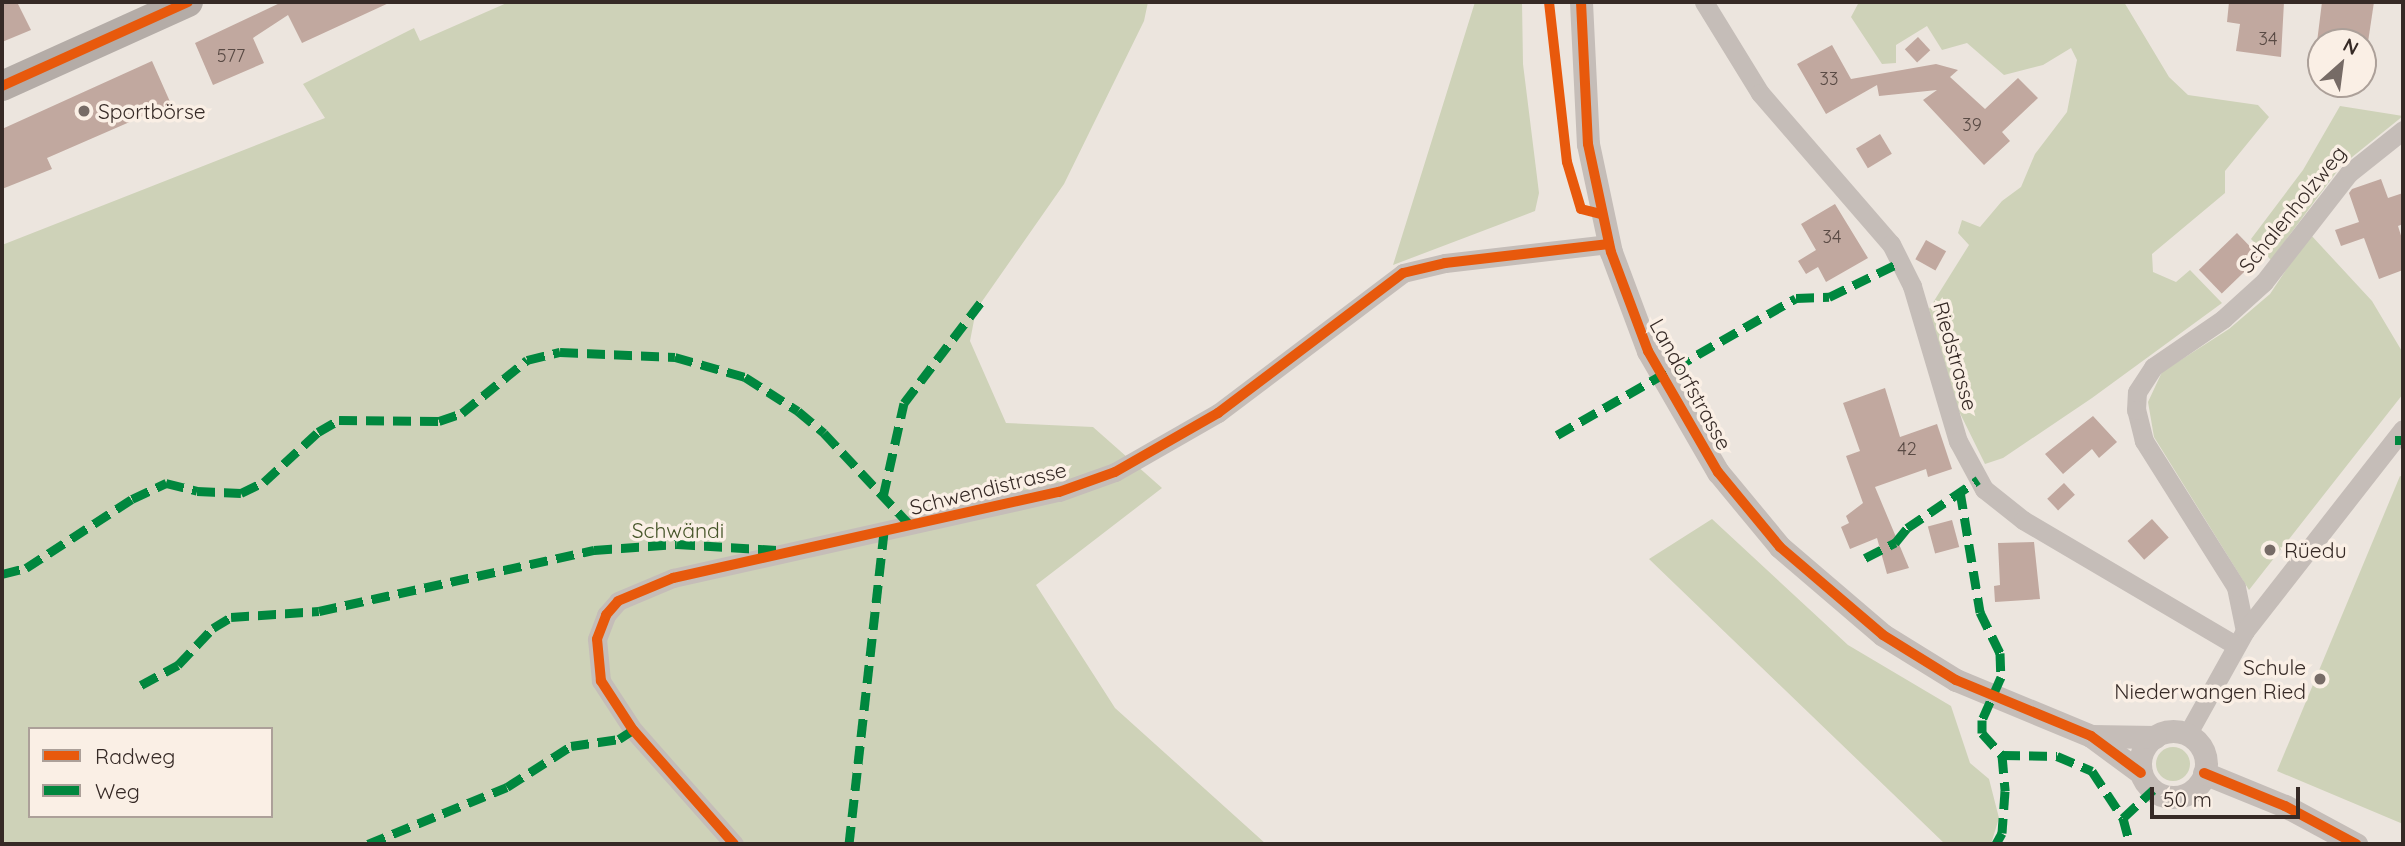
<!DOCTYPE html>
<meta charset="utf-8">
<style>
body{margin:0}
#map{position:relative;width:2405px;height:846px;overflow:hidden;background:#ece5de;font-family:Quicksand,sans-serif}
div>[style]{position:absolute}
.green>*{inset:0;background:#ced2b8}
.round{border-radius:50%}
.building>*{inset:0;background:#c1a89f;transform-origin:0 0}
.minor>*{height:19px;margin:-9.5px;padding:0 9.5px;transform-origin:9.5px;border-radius:9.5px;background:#c5bdb8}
.tertiary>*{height:23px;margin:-11.5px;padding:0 11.5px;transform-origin:11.5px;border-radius:11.5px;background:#c5bdb8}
.tertiary>.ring{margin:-11.5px;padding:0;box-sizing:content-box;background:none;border:23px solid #c5bdb8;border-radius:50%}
.primary>*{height:30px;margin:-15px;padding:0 15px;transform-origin:15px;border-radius:15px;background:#b4aca7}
.quiet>*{height:9px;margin-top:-4.5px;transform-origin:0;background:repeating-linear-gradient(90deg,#00873e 0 18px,transparent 0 27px)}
.cycleway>*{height:10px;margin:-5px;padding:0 5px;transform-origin:5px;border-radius:5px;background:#e8590c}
.dots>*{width:19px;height:19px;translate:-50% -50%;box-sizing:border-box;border:4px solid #faefe5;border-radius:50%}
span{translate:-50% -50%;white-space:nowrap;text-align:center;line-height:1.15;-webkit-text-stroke:7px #faefe5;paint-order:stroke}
.number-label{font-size:18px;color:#594a44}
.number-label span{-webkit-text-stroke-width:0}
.poi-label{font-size:21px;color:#362a26}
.left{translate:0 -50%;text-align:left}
.right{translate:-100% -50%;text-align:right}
.street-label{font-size:21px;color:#362a26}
.park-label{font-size:21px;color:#465529}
.frame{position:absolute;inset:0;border:4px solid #362a26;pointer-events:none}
.legend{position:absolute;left:28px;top:727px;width:245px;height:91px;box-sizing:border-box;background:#faefe5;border:2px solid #aca099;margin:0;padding:9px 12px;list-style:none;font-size:21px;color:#362a26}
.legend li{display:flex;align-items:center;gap:14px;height:35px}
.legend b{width:35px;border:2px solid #aca099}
.north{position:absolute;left:2307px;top:28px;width:70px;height:70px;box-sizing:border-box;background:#faefe5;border:2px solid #aca099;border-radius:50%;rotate:28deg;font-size:19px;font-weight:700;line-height:28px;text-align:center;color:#362a26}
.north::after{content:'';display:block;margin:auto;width:24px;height:32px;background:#766b66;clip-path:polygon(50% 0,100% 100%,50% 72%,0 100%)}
.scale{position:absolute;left:2150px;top:787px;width:150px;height:32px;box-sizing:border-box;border:4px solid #362a26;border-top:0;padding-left:9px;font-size:21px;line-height:24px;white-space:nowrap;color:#362a26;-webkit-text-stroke:5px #faefe5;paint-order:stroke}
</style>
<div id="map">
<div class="green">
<div style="clip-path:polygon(evenodd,509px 2px,1148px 2px,1144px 21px,1064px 184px,976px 310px,970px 341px,1006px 423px,1093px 427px,1162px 488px,1036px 585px,1115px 708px,1266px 844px,2px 844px,2px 245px,325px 118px,303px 84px,414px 28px,420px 41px,509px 2px,30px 729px,271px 729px,271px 816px,30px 816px,30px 729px)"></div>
<div style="clip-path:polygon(1475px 2px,1522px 2px,1523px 64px,1539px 193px,1535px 211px,1393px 265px)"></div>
<div style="clip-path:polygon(1859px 2px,2124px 2px,2169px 77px,2188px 95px,2258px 105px,2269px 117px,2225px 171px,2225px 193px,2152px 254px,2153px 272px,2176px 282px,2190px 270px,2222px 303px,2092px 398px,2003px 458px,1985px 464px,1953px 399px,1929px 309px,1969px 245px,1958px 233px,1962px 220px,1980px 227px,2002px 201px,2021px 187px,2035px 154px,2067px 112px,2077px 60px,2071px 48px,2043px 65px,2004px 75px,1967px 43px,1942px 50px,1927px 26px,1896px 45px,1896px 63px,1882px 64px,1851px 17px)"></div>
<div style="clip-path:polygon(2340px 106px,2403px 116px,2341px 166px,2271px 260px,2251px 239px,2303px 170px)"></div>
<div style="clip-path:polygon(2310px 234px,2372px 301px,2403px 353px,2403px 394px,2249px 590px,2154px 437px,2148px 402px,2162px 372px,2229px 329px,2270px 294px)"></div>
<div style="clip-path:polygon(2400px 476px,2403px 477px,2403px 824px,2277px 771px)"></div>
<div style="clip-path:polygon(1712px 519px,1848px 645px,1951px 706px,1970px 763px,1989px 779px,1999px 818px,1991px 844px,1945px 844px,1649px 559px)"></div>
<div class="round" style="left:2156px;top:747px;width:34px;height:34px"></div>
</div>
<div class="building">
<div style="clip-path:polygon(2px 2px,17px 2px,31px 30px,2px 42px)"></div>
<div style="clip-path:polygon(282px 2px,391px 2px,302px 43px,288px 15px,253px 38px,264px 63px,213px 85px,195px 43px)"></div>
<div style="clip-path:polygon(2229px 2px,2284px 2px,2281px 57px,2236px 51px,2240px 24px,2227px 22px)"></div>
<div style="clip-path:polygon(2322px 2px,2374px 2px,2368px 42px,2317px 42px)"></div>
<div style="left:1918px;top:37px;width:18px;height:18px;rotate:47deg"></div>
<div style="clip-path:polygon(1832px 45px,1851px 79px,1936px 64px,1958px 70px,1950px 77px,1985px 109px,2018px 78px,2038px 98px,2002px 132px,2010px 141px,1984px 165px,1923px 100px,1937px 90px,1879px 96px,1877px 85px,1826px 114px,1797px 64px)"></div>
<div style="clip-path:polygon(152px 61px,171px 104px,47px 158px,52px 169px,2px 189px,2px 129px)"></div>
<div style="left:1880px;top:134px;width:23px;height:28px;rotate:59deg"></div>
<div style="clip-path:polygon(2381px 179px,2388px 198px,2403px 193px,2403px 224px,2398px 226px,2403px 242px,2403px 270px,2379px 279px,2364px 238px,2341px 246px,2335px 230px,2359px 222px,2349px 193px,2352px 189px)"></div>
<div style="clip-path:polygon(1835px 204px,1868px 258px,1826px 282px,1818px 267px,1806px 274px,1798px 261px,1816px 250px,1801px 224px)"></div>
<div style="left:2237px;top:233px;width:33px;height:53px;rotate:46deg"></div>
<div style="left:1926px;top:240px;width:23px;height:22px;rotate:29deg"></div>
<div style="clip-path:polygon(1885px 388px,1900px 437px,1937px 424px,1952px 469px,1928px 477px,1926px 469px,1875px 487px,1909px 568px,1887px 574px,1877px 538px,1850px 549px,1841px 527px,1849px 523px,1846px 516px,1863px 503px,1846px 456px,1860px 451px,1843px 403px)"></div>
<div style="clip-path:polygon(2093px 416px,2117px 442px,2099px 458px,2092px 449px,2063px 474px,2045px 454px)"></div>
<div style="left:2064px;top:483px;width:16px;height:23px;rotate:47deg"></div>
<div style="left:2152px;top:519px;width:25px;height:33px;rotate:48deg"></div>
<div style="left:1952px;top:520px;width:28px;height:25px;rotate:75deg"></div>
<div style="clip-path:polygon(2034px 542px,2040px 599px,1995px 602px,1994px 586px,2000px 585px,1998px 543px)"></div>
</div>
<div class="minor">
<div style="left:1704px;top:2px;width:107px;rotate:58.4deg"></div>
<div style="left:1760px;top:93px;width:200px;rotate:49.1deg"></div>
<div style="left:1891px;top:244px;width:47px;rotate:63.4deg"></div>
<div style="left:1912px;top:286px;width:162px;rotate:73.5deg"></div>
<div style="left:1958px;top:441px;width:55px;rotate:61.6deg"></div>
<div style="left:1984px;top:489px;width:50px;rotate:38.5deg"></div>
<div style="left:2023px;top:520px;width:246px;rotate:30.5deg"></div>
<div style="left:2245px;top:631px;width:45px;rotate:-101.6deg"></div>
<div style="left:2236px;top:587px;width:173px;rotate:-122.2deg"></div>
<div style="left:2144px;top:441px;width:32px;rotate:-104deg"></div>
<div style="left:2136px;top:410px;width:18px;rotate:-87deg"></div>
<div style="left:2137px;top:392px;width:30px;rotate:-57deg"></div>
<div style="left:2153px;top:367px;width:85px;rotate:-34.4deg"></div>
<div style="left:2223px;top:319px;width:55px;rotate:-42.1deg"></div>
<div style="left:2264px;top:282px;width:138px;rotate:-52.1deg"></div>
<div style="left:2349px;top:173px;width:69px;rotate:-38.5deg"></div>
<div style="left:2187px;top:735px;width:119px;rotate:-60.9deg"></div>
<div style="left:2245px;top:631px;width:256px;rotate:-52deg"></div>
<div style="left:734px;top:844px;width:152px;rotate:-131.5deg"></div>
<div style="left:633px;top:730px;width:59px;rotate:-123.1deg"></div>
<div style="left:601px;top:681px;width:42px;rotate:-95.4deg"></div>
<div style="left:597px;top:639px;width:26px;rotate:-69deg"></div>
<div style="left:606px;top:615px;width:18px;rotate:-49deg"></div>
<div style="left:618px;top:601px;width:60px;rotate:-22.7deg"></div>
<div style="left:673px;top:578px;width:395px;rotate:-12.6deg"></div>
<div style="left:1059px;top:492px;width:59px;rotate:-19.7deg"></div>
<div style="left:1115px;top:472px;width:119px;rotate:-29.8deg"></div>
<div style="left:1218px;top:413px;width:232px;rotate:-37.1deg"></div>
<div style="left:1403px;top:273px;width:43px;rotate:-13.4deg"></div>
<div style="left:1445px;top:263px;width:165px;rotate:-6.6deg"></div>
</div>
<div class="tertiary">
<div style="left:1581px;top:2px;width:142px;rotate:87.2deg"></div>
<div style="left:1588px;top:144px;width:110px;rotate:78deg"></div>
<div style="left:1611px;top:252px;width:106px;rotate:69.5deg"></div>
<div style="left:1648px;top:351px;width:140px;rotate:60deg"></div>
<div style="left:1718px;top:472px;width:97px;rotate:50.4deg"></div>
<div style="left:1780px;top:547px;width:135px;rotate:40.5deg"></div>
<div style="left:1883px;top:635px;width:86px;rotate:31.7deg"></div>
<div style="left:1956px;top:680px;width:146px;rotate:22.5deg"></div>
<div style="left:2091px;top:736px;width:62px;rotate:36.5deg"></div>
<div class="ring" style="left:2140px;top:731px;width:43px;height:43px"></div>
<div style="left:2091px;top:736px;width:64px;rotate:0.9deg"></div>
<div style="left:2204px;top:773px;width:87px;rotate:22.2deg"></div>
<div style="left:2285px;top:806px;width:81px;rotate:28.2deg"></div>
</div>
<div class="primary">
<div style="left:2px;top:86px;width:204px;rotate:-24.3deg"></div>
</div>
<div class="quiet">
<div style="left:1557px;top:435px;width:275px;rotate:-29.8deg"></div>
<div style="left:1796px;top:298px;width:33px;rotate:-2deg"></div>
<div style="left:1829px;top:297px;width:80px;rotate:-25.9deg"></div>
<div style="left:2395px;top:440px;width:8px"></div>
<div style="left:1960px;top:491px;width:123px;rotate:80.6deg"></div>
<div style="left:1980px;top:612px;width:46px;rotate:64deg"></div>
<div style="left:2000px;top:653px;width:24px;rotate:88deg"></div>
<div style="left:2001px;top:677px;width:47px;rotate:113.8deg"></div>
<div style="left:1982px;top:720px;width:13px;rotate:90deg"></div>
<div style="left:1982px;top:733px;width:30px;rotate:48deg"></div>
<div style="left:2002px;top:755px;width:36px;rotate:85deg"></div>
<div style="left:2005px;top:791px;width:42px;rotate:94.1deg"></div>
<div style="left:2002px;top:833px;width:13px;rotate:119deg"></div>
<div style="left:883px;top:497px;width:96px;rotate:-77.4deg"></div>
<div style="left:904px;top:403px;width:127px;rotate:-52.7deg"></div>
<div style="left:1865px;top:558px;width:34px;rotate:-27deg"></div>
<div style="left:1895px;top:543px;width:19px;rotate:-51deg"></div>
<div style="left:1907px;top:528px;width:86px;rotate:-34.1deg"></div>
<div style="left:2px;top:574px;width:25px;rotate:-14deg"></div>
<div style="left:26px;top:568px;width:126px;rotate:-33.1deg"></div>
<div style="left:132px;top:499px;width:38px;rotate:-25deg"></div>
<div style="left:166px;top:483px;width:32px;rotate:14deg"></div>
<div style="left:197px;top:491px;width:44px;rotate:2.6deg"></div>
<div style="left:241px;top:493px;width:25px;rotate:-26deg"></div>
<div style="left:264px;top:482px;width:74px;rotate:-42.8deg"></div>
<div style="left:318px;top:432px;width:24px;rotate:-30deg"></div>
<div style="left:339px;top:420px;width:100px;rotate:0.6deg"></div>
<div style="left:439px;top:421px;width:24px;rotate:-19deg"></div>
<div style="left:462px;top:413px;width:84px;rotate:-39.2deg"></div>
<div style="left:527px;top:360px;width:34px;rotate:-14deg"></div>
<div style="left:560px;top:352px;width:115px;rotate:2.5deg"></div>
<div style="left:675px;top:357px;width:73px;rotate:15.9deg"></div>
<div style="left:745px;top:377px;width:63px;rotate:32.7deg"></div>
<div style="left:798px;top:411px;width:34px;rotate:40deg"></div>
<div style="left:824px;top:433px;width:130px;rotate:46.9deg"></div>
<div style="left:141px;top:685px;width:42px;rotate:-28.4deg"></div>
<div style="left:178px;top:665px;width:51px;rotate:-46.6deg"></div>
<div style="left:213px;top:628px;width:21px;rotate:-31deg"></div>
<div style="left:231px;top:617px;width:88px;rotate:-3.9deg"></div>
<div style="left:319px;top:611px;width:282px;rotate:-12.5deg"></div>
<div style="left:594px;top:550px;width:83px;rotate:-4.1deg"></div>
<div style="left:677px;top:544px;width:100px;rotate:3.4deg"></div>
<div style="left:2002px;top:755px;width:55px;rotate:1deg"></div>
<div style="left:2057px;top:756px;width:38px;rotate:23deg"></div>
<div style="left:2092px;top:771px;width:56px;rotate:56.6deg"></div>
<div style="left:2123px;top:818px;width:27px;rotate:75deg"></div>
<div style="left:2123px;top:818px;width:41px;rotate:-43deg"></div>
<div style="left:368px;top:844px;width:150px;rotate:-22.3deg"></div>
<div style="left:507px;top:787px;width:76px;rotate:-32.6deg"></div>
<div style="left:571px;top:746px;width:49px;rotate:-8.3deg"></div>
<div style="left:619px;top:739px;width:17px;rotate:-33deg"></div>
<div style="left:849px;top:844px;width:312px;rotate:-83.6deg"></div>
</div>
<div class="cycleway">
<div style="left:1549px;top:2px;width:161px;rotate:83.6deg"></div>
<div style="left:1567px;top:162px;width:49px;rotate:73.4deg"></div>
<div style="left:1581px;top:209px;width:21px;rotate:14deg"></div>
<div style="left:1581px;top:2px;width:142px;rotate:87.2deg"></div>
<div style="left:1588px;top:144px;width:110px;rotate:78deg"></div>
<div style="left:1611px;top:252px;width:106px;rotate:69.5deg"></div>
<div style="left:1648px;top:351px;width:140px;rotate:60deg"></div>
<div style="left:1718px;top:472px;width:97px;rotate:50.4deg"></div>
<div style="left:1780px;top:547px;width:135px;rotate:40.5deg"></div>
<div style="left:1883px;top:635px;width:86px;rotate:31.7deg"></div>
<div style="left:1956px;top:680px;width:146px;rotate:22.5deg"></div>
<div style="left:2091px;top:736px;width:62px;rotate:36.5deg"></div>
<div style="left:2px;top:86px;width:204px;rotate:-24.3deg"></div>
<div style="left:2204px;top:773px;width:87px;rotate:22.2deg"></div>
<div style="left:2285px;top:806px;width:81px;rotate:28.2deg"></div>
<div style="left:734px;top:844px;width:152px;rotate:-131.5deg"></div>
<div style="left:633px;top:730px;width:59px;rotate:-123.1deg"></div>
<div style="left:601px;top:681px;width:42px;rotate:-95.4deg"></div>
<div style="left:597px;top:639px;width:26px;rotate:-69deg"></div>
<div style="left:606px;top:615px;width:18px;rotate:-49deg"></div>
<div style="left:618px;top:601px;width:60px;rotate:-22.7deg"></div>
<div style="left:673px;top:578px;width:395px;rotate:-12.6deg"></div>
<div style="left:1059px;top:492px;width:59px;rotate:-19.7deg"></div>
<div style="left:1115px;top:472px;width:119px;rotate:-29.8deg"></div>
<div style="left:1218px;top:413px;width:232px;rotate:-37.1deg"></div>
<div style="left:1403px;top:273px;width:43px;rotate:-13.4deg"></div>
<div style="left:1445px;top:263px;width:165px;rotate:-6.6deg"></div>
</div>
<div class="dots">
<div style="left:84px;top:111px;background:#766b66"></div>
<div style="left:2270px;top:550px;background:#766b66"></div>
<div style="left:2320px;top:679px;background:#766b66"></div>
</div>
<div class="number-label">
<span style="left:2268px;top:39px">34</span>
<span style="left:231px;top:56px">577</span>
<span style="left:1829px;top:79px">33</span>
<span style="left:1972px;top:125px">39</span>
<span style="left:1832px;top:237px">34</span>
<span style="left:1907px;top:449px">42</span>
</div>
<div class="poi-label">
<span class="left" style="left:98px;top:111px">Sportbörse</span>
<span class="left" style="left:2284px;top:550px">Rüedu</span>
<span class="right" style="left:2306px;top:679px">Schule<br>Niederwangen Ried</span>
</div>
<div class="street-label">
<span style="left:2292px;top:209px;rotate:-51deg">Schalenholzweg</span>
<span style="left:1956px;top:356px;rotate:74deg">Riedstrasse</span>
<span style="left:1691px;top:384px;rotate:61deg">Landorfstrasse</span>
<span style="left:988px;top:488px;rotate:-14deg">Schwendistrasse</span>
</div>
<div class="park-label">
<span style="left:678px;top:530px">Schwändi</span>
</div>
<div class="frame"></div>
<ul class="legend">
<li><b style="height:9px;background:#e8590c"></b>Radweg</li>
<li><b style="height:9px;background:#00873e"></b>Weg</li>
</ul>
<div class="north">N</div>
<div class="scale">50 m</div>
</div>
